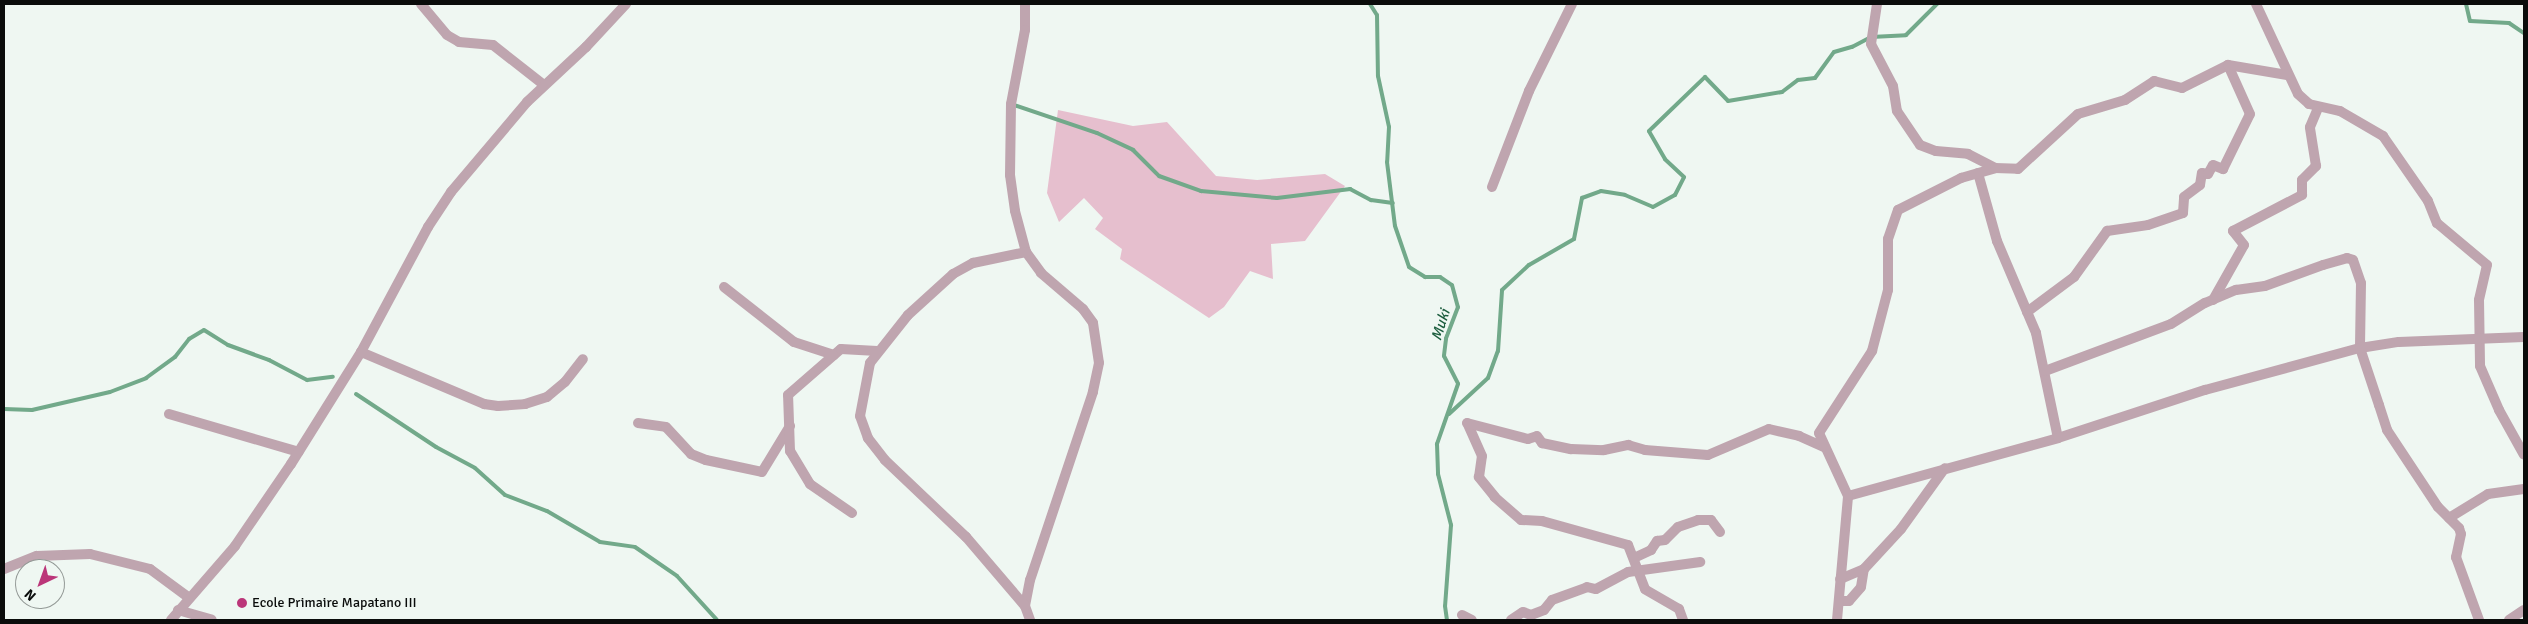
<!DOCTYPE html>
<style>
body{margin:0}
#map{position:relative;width:2528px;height:624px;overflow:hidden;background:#eff7f2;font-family:Signika,sans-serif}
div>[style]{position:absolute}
.green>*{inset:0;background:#e6bfce}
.stream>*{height:4px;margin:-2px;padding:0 2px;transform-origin:2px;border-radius:2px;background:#72a98a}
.street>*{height:10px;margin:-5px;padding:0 5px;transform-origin:5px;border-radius:5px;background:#bfa5af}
.dots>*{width:14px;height:14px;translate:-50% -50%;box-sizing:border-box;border:2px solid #eff7f2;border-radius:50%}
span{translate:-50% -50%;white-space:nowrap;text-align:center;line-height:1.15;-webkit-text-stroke:4.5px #eff7f2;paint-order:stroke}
.poi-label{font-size:14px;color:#0a0c0b}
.left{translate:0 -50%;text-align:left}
.water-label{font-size:15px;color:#1c5d3e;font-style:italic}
.frame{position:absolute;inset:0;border:5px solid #0a0c0b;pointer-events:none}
.north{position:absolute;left:15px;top:559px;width:50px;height:50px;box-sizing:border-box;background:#eff7f2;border:1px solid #939996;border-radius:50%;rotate:222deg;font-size:14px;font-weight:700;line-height:20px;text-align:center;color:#0a0c0b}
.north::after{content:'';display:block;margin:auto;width:18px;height:22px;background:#bb3679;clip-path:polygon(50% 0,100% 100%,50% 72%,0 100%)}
</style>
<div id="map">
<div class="green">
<div style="clip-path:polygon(1058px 110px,1133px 126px,1167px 122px,1216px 176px,1257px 180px,1325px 174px,1345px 186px,1305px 241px,1271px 244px,1273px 279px,1250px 271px,1224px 307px,1209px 318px,1120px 259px,1122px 249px,1095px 229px,1103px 218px,1084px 198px,1059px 222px,1047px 193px)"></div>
</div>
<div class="stream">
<div style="left:1370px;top:4px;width:13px;rotate:58deg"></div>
<div style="left:1377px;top:15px;width:61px;rotate:89.1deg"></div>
<div style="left:1378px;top:76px;width:52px;rotate:77.8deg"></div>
<div style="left:1389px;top:127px;width:35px;rotate:93deg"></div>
<div style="left:1387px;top:162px;width:64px;rotate:82.9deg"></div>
<div style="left:1395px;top:226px;width:43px;rotate:71.1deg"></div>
<div style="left:1409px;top:267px;width:19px;rotate:32deg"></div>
<div style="left:1425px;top:277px;width:15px"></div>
<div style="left:1440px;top:277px;width:14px;rotate:34deg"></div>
<div style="left:1452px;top:285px;width:23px;rotate:75deg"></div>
<div style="left:1458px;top:307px;width:34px;rotate:111deg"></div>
<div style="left:1446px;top:339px;width:17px;rotate:97deg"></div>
<div style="left:1444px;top:356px;width:31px;rotate:63deg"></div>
<div style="left:1458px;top:384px;width:64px;rotate:109.3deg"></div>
<div style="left:1437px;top:444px;width:30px;rotate:88deg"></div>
<div style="left:1438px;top:474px;width:53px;rotate:75.7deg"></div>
<div style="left:1451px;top:525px;width:81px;rotate:94.2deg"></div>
<div style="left:1445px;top:606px;width:14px;rotate:82deg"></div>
<div style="left:2466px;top:4px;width:17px;rotate:77deg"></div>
<div style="left:2470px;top:21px;width:39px;rotate:3deg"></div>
<div style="left:2509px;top:23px;width:18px;rotate:34deg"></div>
<div style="left:1011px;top:104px;width:91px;rotate:18.6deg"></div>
<div style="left:1097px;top:133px;width:40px;rotate:25deg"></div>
<div style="left:1133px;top:150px;width:37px;rotate:45deg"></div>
<div style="left:1159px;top:176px;width:45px;rotate:19.7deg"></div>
<div style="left:1201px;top:191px;width:76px;rotate:5.3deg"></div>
<div style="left:1277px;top:198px;width:74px;rotate:-7deg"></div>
<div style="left:1350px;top:189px;width:24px;rotate:28deg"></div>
<div style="left:1371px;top:200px;width:22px;rotate:8deg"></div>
<div style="left:356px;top:394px;width:96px;rotate:33.5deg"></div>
<div style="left:436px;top:447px;width:44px;rotate:28.3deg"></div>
<div style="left:475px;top:468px;width:40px;rotate:42deg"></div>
<div style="left:505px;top:495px;width:45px;rotate:20.9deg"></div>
<div style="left:547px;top:511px;width:61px;rotate:30.3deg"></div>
<div style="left:600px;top:542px;width:35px;rotate:8deg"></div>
<div style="left:635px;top:547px;width:51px;rotate:34.6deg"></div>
<div style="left:677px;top:576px;width:59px;rotate:47.7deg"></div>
<div style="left:4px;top:409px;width:28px;rotate:2deg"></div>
<div style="left:32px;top:410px;width:80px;rotate:-13deg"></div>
<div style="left:110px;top:392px;width:39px;rotate:-21deg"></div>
<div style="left:146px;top:378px;width:36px;rotate:-36deg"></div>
<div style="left:175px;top:357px;width:23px;rotate:-52deg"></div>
<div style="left:189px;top:339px;width:17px;rotate:-31deg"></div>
<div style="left:204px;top:330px;width:28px;rotate:32deg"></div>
<div style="left:228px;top:345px;width:44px;rotate:20.1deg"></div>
<div style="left:269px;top:360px;width:43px;rotate:27.8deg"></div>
<div style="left:307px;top:380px;width:26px;rotate:-7deg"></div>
<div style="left:1449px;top:414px;width:53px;rotate:-42.7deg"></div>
<div style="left:1488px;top:378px;width:29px;rotate:-70deg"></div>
<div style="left:1498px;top:351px;width:61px;rotate:-86.2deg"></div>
<div style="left:1502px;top:290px;width:37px;rotate:-43deg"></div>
<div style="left:1529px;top:265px;width:52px;rotate:-30deg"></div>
<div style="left:1574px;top:239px;width:42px;rotate:-79deg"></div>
<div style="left:1582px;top:198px;width:20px;rotate:-20deg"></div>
<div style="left:1601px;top:191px;width:24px;rotate:9deg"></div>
<div style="left:1625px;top:195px;width:30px;rotate:23deg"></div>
<div style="left:1653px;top:207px;width:25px;rotate:-29deg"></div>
<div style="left:1675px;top:195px;width:20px;rotate:-63deg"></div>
<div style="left:1684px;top:177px;width:26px;rotate:-137deg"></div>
<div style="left:1665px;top:159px;width:32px;rotate:-120deg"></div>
<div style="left:1649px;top:131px;width:78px;rotate:-44deg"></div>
<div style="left:1705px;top:77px;width:33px;rotate:46deg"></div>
<div style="left:1728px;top:101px;width:55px;rotate:-9.5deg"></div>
<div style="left:1782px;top:92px;width:20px;rotate:-37deg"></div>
<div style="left:1798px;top:80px;width:17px;rotate:-7deg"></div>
<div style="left:1815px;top:78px;width:32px;rotate:-54deg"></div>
<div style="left:1834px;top:52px;width:19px;rotate:-16deg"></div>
<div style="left:1852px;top:47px;width:21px;rotate:-28deg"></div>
<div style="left:1871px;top:37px;width:35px;rotate:-3deg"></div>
<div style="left:1906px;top:35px;width:44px;rotate:-45deg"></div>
</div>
<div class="street">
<div style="left:421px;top:4px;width:40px;rotate:50deg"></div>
<div style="left:447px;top:35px;width:14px;rotate:30deg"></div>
<div style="left:459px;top:42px;width:34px;rotate:5deg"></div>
<div style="left:493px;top:45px;width:65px;rotate:38.1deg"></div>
<div style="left:1025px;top:4px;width:26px;rotate:90deg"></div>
<div style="left:1025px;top:30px;width:75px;rotate:100.7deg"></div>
<div style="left:1011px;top:104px;width:71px;rotate:90.8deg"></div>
<div style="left:1010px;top:175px;width:36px;rotate:82deg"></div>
<div style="left:1015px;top:211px;width:42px;rotate:75deg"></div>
<div style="left:1026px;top:252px;width:26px;rotate:54deg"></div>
<div style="left:1041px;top:273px;width:55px;rotate:40.6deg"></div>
<div style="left:1083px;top:309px;width:17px;rotate:54deg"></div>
<div style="left:1093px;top:323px;width:40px;rotate:81.5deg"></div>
<div style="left:1099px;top:363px;width:30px;rotate:102deg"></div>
<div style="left:1093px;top:392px;width:198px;rotate:108.5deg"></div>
<div style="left:1030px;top:580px;width:26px;rotate:101deg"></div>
<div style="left:1025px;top:606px;width:15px;rotate:70deg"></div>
<div style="left:1877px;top:4px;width:40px;rotate:98.5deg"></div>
<div style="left:1871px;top:44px;width:47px;rotate:62.4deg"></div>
<div style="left:1893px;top:86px;width:25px;rotate:81deg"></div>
<div style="left:1897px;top:111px;width:41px;rotate:55.9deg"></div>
<div style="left:1920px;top:145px;width:17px;rotate:21deg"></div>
<div style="left:1936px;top:151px;width:32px;rotate:5deg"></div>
<div style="left:1968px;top:154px;width:30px;rotate:27deg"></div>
<div style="left:2256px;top:4px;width:99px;rotate:65deg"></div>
<div style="left:2298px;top:94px;width:15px;rotate:42deg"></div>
<div style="left:2309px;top:104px;width:32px;rotate:13deg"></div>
<div style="left:2340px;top:111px;width:50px;rotate:30.2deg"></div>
<div style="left:2383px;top:136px;width:79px;rotate:55.3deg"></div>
<div style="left:2428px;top:201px;width:24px;rotate:68deg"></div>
<div style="left:2437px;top:223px;width:65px;rotate:40deg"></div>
<div style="left:2487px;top:265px;width:36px;rotate:103deg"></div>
<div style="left:2479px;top:300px;width:66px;rotate:89.1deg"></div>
<div style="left:2480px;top:366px;width:48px;rotate:66.6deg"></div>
<div style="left:2499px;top:410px;width:51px;rotate:60.9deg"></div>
<div style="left:1978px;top:173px;width:71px;rotate:74.4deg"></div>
<div style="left:1997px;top:241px;width:100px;rotate:67deg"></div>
<div style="left:2036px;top:333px;width:107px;rotate:78.2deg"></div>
<div style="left:1492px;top:187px;width:103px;rotate:-68.9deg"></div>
<div style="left:1529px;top:91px;width:97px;rotate:-63.7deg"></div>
<div style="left:724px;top:287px;width:89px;rotate:38.2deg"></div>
<div style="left:794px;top:342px;width:42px;rotate:18deg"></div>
<div style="left:2213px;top:300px;width:63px;rotate:-60.6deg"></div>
<div style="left:2244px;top:245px;width:18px;rotate:-128deg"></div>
<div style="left:2233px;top:231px;width:78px;rotate:-27.6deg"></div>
<div style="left:2302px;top:195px;width:15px;rotate:-90deg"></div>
<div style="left:2302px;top:180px;width:20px;rotate:-45deg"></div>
<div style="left:2316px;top:166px;width:39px;rotate:-99deg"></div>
<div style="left:2310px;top:127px;width:21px;rotate:-67deg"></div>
<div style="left:2027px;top:312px;width:59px;rotate:-36.7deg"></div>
<div style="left:2074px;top:277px;width:57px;rotate:-54.3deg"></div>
<div style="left:2107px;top:231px;width:41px;rotate:-8.3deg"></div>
<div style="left:2148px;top:225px;width:37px;rotate:-19deg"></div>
<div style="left:2183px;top:213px;width:16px;rotate:-86deg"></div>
<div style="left:2184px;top:197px;width:20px;rotate:-37deg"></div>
<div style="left:2200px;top:185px;width:12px;rotate:-81deg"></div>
<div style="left:2202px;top:173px;width:6px;rotate:9deg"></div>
<div style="left:2208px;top:174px;width:10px;rotate:-61deg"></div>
<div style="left:2213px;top:165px;width:11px;rotate:22deg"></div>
<div style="left:2223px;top:169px;width:61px;rotate:-63.9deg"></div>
<div style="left:2250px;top:114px;width:54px;rotate:-114.2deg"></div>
<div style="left:361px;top:352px;width:134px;rotate:22.9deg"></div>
<div style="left:484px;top:404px;width:14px;rotate:8deg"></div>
<div style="left:498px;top:406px;width:27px;rotate:-4deg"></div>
<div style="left:525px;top:404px;width:23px;rotate:-18deg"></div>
<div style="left:547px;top:397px;width:23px;rotate:-40deg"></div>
<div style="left:565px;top:382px;width:29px;rotate:-52deg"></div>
<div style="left:2045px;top:371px;width:134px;rotate:-20.5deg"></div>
<div style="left:2171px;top:324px;width:40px;rotate:-32deg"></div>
<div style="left:2205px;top:303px;width:34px;rotate:-23deg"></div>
<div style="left:2236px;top:290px;width:29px;rotate:-8deg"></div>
<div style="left:2265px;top:286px;width:62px;rotate:-19.9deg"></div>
<div style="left:2323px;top:265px;width:25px;rotate:-16deg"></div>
<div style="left:2347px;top:258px;width:6px;rotate:18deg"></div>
<div style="left:2353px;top:260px;width:24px;rotate:71deg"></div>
<div style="left:2361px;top:283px;width:65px;rotate:90.9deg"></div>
<div style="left:2360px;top:348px;width:60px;rotate:71.6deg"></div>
<div style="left:2379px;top:405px;width:26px;rotate:72deg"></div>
<div style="left:2387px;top:430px;width:92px;rotate:56.5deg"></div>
<div style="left:2438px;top:507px;width:30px;rotate:45deg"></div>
<div style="left:2459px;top:528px;width:6px;rotate:72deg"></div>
<div style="left:2461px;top:534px;width:24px;rotate:102deg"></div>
<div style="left:2456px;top:557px;width:67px;rotate:69.9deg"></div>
<div style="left:169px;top:414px;width:135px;rotate:16.3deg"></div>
<div style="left:638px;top:423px;width:28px;rotate:8deg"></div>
<div style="left:666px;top:427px;width:37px;rotate:47deg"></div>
<div style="left:691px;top:454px;width:16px;rotate:22deg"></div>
<div style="left:706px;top:460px;width:57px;rotate:12.1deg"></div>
<div style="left:762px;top:472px;width:54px;rotate:-58.7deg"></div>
<div style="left:1848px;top:496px;width:218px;rotate:-15.4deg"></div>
<div style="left:2058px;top:438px;width:155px;rotate:-18.1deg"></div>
<div style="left:2205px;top:390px;width:161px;rotate:-15.2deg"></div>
<div style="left:2360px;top:348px;width:39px;rotate:-9deg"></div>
<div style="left:2399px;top:342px;width:125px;rotate:-2.3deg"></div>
<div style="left:852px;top:513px;width:51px;rotate:-145.4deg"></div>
<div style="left:810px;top:484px;width:39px;rotate:-121deg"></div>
<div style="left:790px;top:451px;width:56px;rotate:-92deg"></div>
<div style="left:788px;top:395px;width:70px;rotate:-41deg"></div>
<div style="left:841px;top:349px;width:36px;rotate:3deg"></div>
<div style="left:2449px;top:518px;width:46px;rotate:-31.6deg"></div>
<div style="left:2488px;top:494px;width:36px;rotate:-8deg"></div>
<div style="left:1634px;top:558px;width:19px;rotate:-25deg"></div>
<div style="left:1651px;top:550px;width:11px;rotate:-56deg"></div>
<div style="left:1657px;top:541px;width:8px;rotate:-7deg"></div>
<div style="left:1665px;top:540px;width:18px;rotate:-45deg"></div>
<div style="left:1678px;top:527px;width:21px;rotate:-19deg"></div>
<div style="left:1698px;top:520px;width:13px"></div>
<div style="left:1711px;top:520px;width:15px;rotate:53deg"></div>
<div style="left:4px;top:569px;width:35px;rotate:-22deg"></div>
<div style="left:37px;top:556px;width:53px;rotate:-2.2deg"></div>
<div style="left:90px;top:554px;width:62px;rotate:14deg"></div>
<div style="left:150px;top:569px;width:47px;rotate:36.4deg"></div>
<div style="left:1864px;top:569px;width:54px;rotate:-47.2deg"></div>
<div style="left:1901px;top:529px;width:75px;rotate:-54.2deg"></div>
<div style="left:1839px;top:601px;width:10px"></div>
<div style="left:1849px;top:601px;width:18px;rotate:-49deg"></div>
<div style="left:1861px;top:587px;width:18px;rotate:-81deg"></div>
<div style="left:1864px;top:569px;width:26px;rotate:157deg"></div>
<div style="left:1025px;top:606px;width:91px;rotate:-130.5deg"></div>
<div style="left:966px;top:537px;width:112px;rotate:-136.5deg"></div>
<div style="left:885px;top:460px;width:28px;rotate:-128deg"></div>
<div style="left:868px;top:438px;width:23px;rotate:-110deg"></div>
<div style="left:860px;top:416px;width:54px;rotate:-79.3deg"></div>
<div style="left:870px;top:363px;width:61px;rotate:-51.6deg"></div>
<div style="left:908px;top:315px;width:61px;rotate:-42.3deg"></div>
<div style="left:953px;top:274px;width:23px;rotate:-29deg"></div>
<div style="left:973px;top:263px;width:54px;rotate:-11.7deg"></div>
<div style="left:178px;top:610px;width:35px;rotate:16deg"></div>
<div style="left:1462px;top:615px;width:11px;rotate:27deg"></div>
<div style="left:171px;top:620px;width:98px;rotate:-49.1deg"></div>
<div style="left:235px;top:546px;width:99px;rotate:-55.7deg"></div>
<div style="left:291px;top:464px;width:132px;rotate:-58deg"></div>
<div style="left:361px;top:352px;width:142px;rotate:-61.8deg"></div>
<div style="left:428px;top:227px;width:42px;rotate:-56.7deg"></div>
<div style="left:451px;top:192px;width:118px;rotate:-49.8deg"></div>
<div style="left:527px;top:102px;width:81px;rotate:-43deg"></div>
<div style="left:586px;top:47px;width:59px;rotate:-47.1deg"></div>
<div style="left:1511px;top:620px;width:14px;rotate:-34deg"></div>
<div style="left:1523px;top:612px;width:9px;rotate:21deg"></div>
<div style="left:1531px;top:615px;width:14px;rotate:-21deg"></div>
<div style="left:1544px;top:610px;width:13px;rotate:-51deg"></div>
<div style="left:1552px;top:600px;width:37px;rotate:-20deg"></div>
<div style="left:1587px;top:587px;width:9px;rotate:13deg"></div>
<div style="left:1596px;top:589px;width:36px;rotate:-28deg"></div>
<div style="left:1628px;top:572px;width:73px;rotate:-7.9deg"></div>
<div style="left:1683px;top:620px;width:12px;rotate:-110deg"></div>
<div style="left:1679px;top:609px;width:39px;rotate:-150deg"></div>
<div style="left:1645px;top:589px;width:47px;rotate:-111.1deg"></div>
<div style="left:1628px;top:545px;width:89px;rotate:-164.4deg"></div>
<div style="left:1542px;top:521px;width:21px;rotate:-177deg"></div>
<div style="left:1521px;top:520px;width:35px;rotate:-139deg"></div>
<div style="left:1495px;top:497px;width:26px;rotate:-129deg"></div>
<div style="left:1479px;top:477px;width:21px;rotate:-82deg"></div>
<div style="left:1482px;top:456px;width:36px;rotate:-114deg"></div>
<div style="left:1467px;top:423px;width:63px;rotate:14.7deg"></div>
<div style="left:1528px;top:439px;width:9px;rotate:-18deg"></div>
<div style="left:1537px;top:436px;width:9px;rotate:54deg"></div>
<div style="left:1542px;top:443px;width:30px;rotate:12deg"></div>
<div style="left:1571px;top:449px;width:33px;rotate:2deg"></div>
<div style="left:1604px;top:450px;width:25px;rotate:-12deg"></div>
<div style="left:1628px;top:445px;width:18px;rotate:16deg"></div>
<div style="left:1645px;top:450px;width:63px;rotate:4.5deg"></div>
<div style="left:1708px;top:455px;width:66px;rotate:-23.1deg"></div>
<div style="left:1769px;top:429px;width:31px;rotate:13deg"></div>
<div style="left:1799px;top:436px;width:27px;rotate:24deg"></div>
<div style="left:1837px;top:620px;width:124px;rotate:-84.9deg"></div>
<div style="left:1848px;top:496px;width:69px;rotate:-114.7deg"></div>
<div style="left:1819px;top:433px;width:98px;rotate:-57.1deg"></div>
<div style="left:1872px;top:351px;width:63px;rotate:-75.3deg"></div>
<div style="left:1888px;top:290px;width:51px;rotate:-90deg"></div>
<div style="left:1888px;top:239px;width:31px;rotate:-71deg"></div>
<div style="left:1898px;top:210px;width:71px;rotate:-26.9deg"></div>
<div style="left:1961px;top:178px;width:35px;rotate:-16deg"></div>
<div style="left:1995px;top:168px;width:23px;rotate:2deg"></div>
<div style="left:2018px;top:169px;width:81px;rotate:-42.5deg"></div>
<div style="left:2078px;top:114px;width:49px;rotate:-16.6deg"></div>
<div style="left:2125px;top:100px;width:35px;rotate:-33deg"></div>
<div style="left:2154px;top:81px;width:29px;rotate:14deg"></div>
<div style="left:2182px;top:88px;width:51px;rotate:-26.6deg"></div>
<div style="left:2228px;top:65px;width:60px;rotate:9.6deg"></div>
<div style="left:2509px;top:620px;width:18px;rotate:-34deg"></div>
</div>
<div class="dots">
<div style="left:242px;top:603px;background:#bb3679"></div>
</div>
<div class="poi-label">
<span class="left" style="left:252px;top:603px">Ecole Primaire Mapatano III</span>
</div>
<div class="water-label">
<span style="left:1441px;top:325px;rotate:-73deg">Muki</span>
</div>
<div class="frame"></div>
<div class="north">N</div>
</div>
